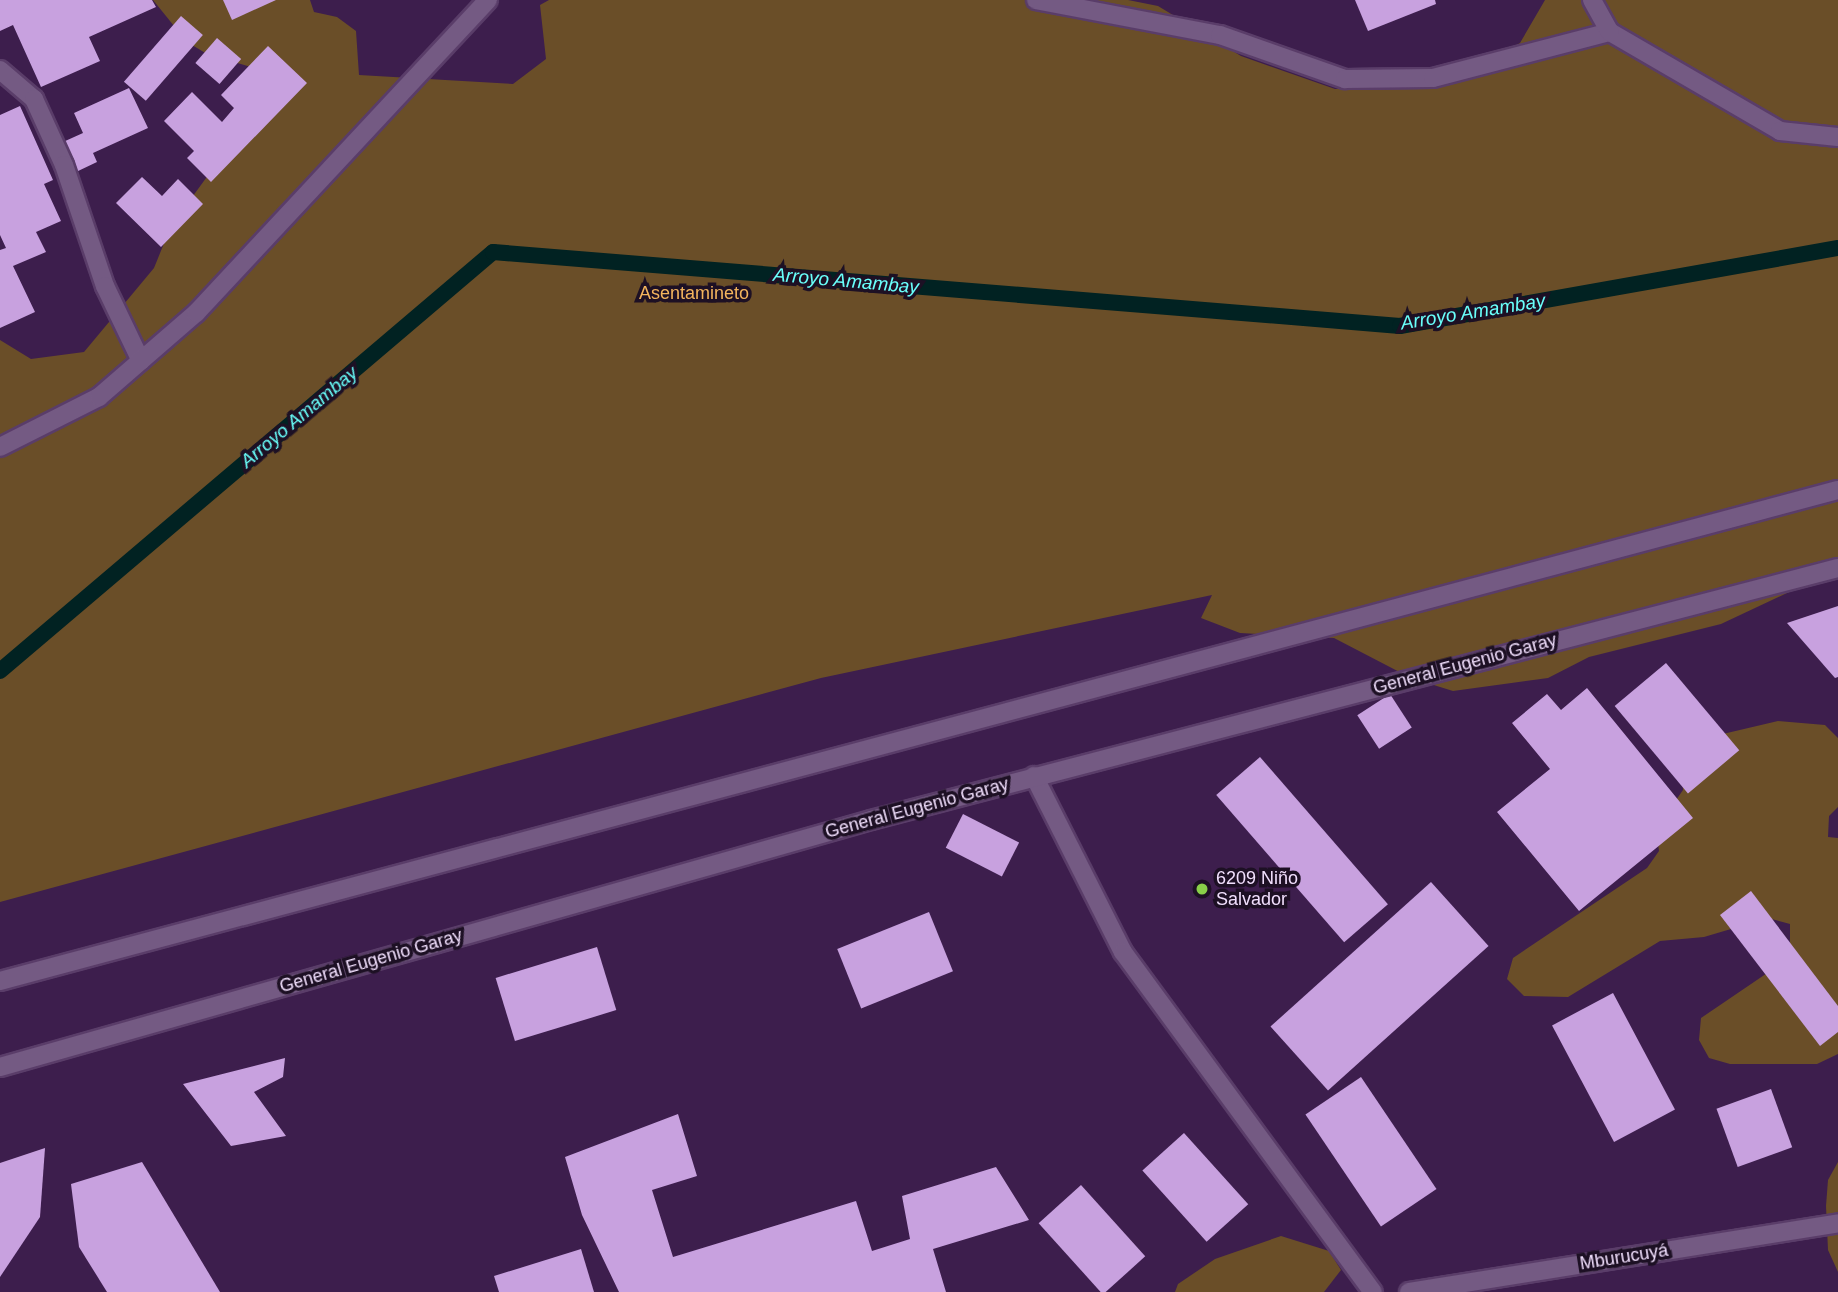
<!DOCTYPE html>
<meta charset="utf-8">
<style>
body{margin:0}
#map{position:relative;width:1838px;height:1292px;overflow:hidden;background:#3d1e4d;font-family:Arial,sans-serif}
div>[style]{position:absolute}
.green>*{inset:0;background:#6a4e28}
.stream>*{height:16px;margin:-8px;padding:0 8px;transform-origin:8px;border-radius:8px;background:#012222}
.building>*{inset:0;background:#c8a1df;transform-origin:0 0}
.roads{filter:drop-shadow(2px 0 #5a3d69) drop-shadow(-2px 0 #5a3d69) drop-shadow(0 2px #5a3d69) drop-shadow(0 -2px #5a3d69)}
.minor>*{height:18px;margin:-9px;padding:0 9px;transform-origin:9px;border-radius:9px;background:#745a83}
.tertiary>*{height:18px;margin:-9px;padding:0 9px;transform-origin:9px;border-radius:9px;background:#745a83}
.dots>*{width:19px;height:19px;translate:-50% -50%;box-sizing:border-box;border:4px solid #1d1024;border-radius:50%}
span{translate:-50% -50%;white-space:nowrap;text-align:center;line-height:1.15;-webkit-text-stroke:7px #1d1024;paint-order:stroke}
.park-label{font-size:18px;color:#f3b45d}
.street-label{font-size:18px;color:#f1dffd}
.poi-label{font-size:18px;color:#f1dffd}
.left{translate:0 -50%;text-align:left}
.water-label{font-size:19px;color:#69fffb;font-style:italic}
</style>
<div id="map">
<div class="green">
<div style="clip-path:polygon(153px 0,310px 0,314px 12px,337px 17px,356px 31px,359px 75px,513px 84px,546px 59px,540px 5px,549px 0,1128px 0,1158px 6px,1241px 56px,1335px 89px,1432px 89px,1520px 43px,1545px 0,1838px 0,1838px 569px,1721px 624px,1589px 657px,1548px 678px,1453px 691px,1411px 678px,1334px 638px,1240px 633px,1201px 618px,1212px 595px,821px 678px,0 902px,0 340px,31px 359px,84px 352px,154px 268px,171px 226px,228px 148px,271px 73px,207px 54px,187px 42px)"></div>
<div style="clip-path:polygon(1778px 721px,1825px 725px,1838px 738px,1838px 807px,1829px 816px,1828px 837px,1838px 838px,1838px 1054px,1817px 1064px,1730px 1064px,1709px 1058px,1699px 1040px,1701px 1018px,1779px 965px,1790px 946px,1790px 924px,1768px 918px,1704px 937px,1660px 941px,1568px 997px,1524px 996px,1507px 979px,1513px 958px,1647px 868px,1659px 851px,1656px 829px,1683px 790px,1682px 769px,1710px 737px)"></div>
<div style="clip-path:polygon(1838px 1162px,1838px 1272px,1828px 1250px,1826px 1206px,1828px 1180px)"></div>
<div style="clip-path:polygon(1281px 1236px,1329px 1251px,1341px 1270px,1324px 1292px,1175px 1292px,1178px 1284px,1215px 1259px)"></div>
</div>
<div class="stream">
<div style="left:0;top:671px;width:647px;rotate:-40.36deg"></div>
<div style="left:493px;top:252px;width:910px;rotate:4.66deg"></div>
<div style="left:1400px;top:326px;width:445px;rotate:-10.1deg"></div>
</div>
<div class="building">
<div style="clip-path:polygon(0 0,152px 0,156px 7px,89px 37px,100px 61px,41px 87px,13px 25px,0 31px)"></div>
<div style="clip-path:polygon(223px 0,276px 0,232px 20px)"></div>
<div style="clip-path:polygon(1355px 0,1435px 0,1436px 4px,1368px 31px)"></div>
<div style="left:181px;top:16px;width:29px;height:87px;rotate:41deg"></div>
<div style="left:217px;top:38px;width:32px;height:33px;rotate:41deg"></div>
<div style="clip-path:polygon(268px 46px,307px 83px,211px 182px,187px 158px,194px 151px,164px 121px,192px 92px,222px 122px,234px 108px,221px 95px)"></div>
<div style="clip-path:polygon(129px 88px,148px 128px,93px 153px,97px 162px,76px 172px,63px 142px,83px 133px,74px 113px)"></div>
<div style="clip-path:polygon(20px 106px,53px 180px,44px 184px,61px 221px,36px 232px,46px 252px,13px 266px,35px 312px,0 328px,0 250px,6px 248px,0 235px,0 115px)"></div>
<div style="clip-path:polygon(142px 177px,162px 196px,178px 179px,203px 204px,161px 247px,116px 203px)"></div>
<div style="clip-path:polygon(1838px 606px,1838px 677px,1835px 678px,1787px 623px)"></div>
<div style="left:1666px;top:663px;width:114px;height:67px;rotate:50deg"></div>
<div style="clip-path:polygon(1587px 688px,1693px 818px,1579px 911px,1497px 812px,1550px 769px,1512px 723px,1547px 694px,1561px 710px)"></div>
<div style="left:1390px;top:694px;width:40px;height:39px;rotate:57deg"></div>
<div style="left:1260px;top:757px;width:195px;height:58px;rotate:49deg"></div>
<div style="left:963px;top:814px;width:63px;height:38px;rotate:27deg"></div>
<div style="left:1431px;top:882px;width:86px;height:216px;rotate:48deg"></div>
<div style="clip-path:polygon(1751px 891px,1838px 1006px,1838px 1032px,1820px 1046px,1720px 915px)"></div>
<div style="left:929px;top:912px;width:64px;height:99px;rotate:68deg"></div>
<div style="left:597px;top:947px;width:66px;height:106px;rotate:73deg"></div>
<div style="left:1613px;top:993px;width:132px;height:69px;rotate:62deg"></div>
<div style="clip-path:polygon(285px 1058px,283px 1077px,254px 1092px,286px 1136px,231px 1146px,183px 1084px)"></div>
<div style="left:1361px;top:1077px;width:135px;height:67px;rotate:56deg"></div>
<div style="left:1771px;top:1089px;width:62px;height:58px;rotate:70deg"></div>
<div style="clip-path:polygon(678px 1114px,697px 1176px,652px 1190px,673px 1257px,856px 1201px,872px 1251px,910px 1239px,902px 1196px,996px 1167px,1029px 1220px,933px 1249px,946px 1292px,619px 1292px,582px 1215px,565px 1157px)"></div>
<div style="left:1184px;top:1133px;width:96px;height:56px;rotate:48deg"></div>
<div style="clip-path:polygon(45px 1148px,40px 1217px,0 1277px,0 1163px)"></div>
<div style="clip-path:polygon(142px 1162px,220px 1292px,107px 1292px,79px 1247px,71px 1184px)"></div>
<div style="left:1081px;top:1185px;width:96px;height:57px;rotate:48deg"></div>
<div style="clip-path:polygon(581px 1249px,594px 1292px,499px 1292px,494px 1276px)"></div>
</div>
<div class="roads">
<div class="minor">
<div style="left:1036px;top:0;width:187px;rotate:10.8deg"></div>
<div style="left:1220px;top:35px;width:133px;rotate:19.4deg"></div>
<div style="left:1345px;top:79px;width:88px;rotate:-0.7deg"></div>
<div style="left:1433px;top:78px;width:183px;rotate:-14.6deg"></div>
<div style="left:1610px;top:32px;width:197px;rotate:30.2deg"></div>
<div style="left:1780px;top:131px;width:58px;rotate:5.9deg"></div>
<div style="left:1592px;top:0;width:37px;rotate:61deg"></div>
<div style="left:0;top:70px;width:45px;rotate:40.5deg"></div>
<div style="left:34px;top:99px;width:72px;rotate:65.6deg"></div>
<div style="left:64px;top:165px;width:128px;rotate:71.3deg"></div>
<div style="left:105px;top:286px;width:83px;rotate:64.4deg"></div>
<div style="left:0;top:447px;width:111px;rotate:-26.8deg"></div>
<div style="left:99px;top:397px;width:128px;rotate:-40.9deg"></div>
<div style="left:196px;top:313px;width:428px;rotate:-47deg"></div>
<div style="left:1034px;top:776px;width:197px;rotate:63.2deg"></div>
<div style="left:1123px;top:952px;width:422px;rotate:53.7deg"></div>
<div style="left:1409px;top:1292px;width:435px;rotate:-9.1deg"></div>
</div>
<div class="tertiary">
<div style="left:0;top:981px;width:1902px;rotate:-14.96deg"></div>
<div style="left:0;top:1067px;width:905px;rotate:-15.83deg"></div>
<div style="left:871px;top:820px;width:999px;rotate:-14.61deg"></div>
</div>
</div>
<div class="dots">
<div style="left:1202px;top:889px;background:#89cf49"></div>
</div>
<div class="park-label">
<span style="left:694px;top:293px">Asentamineto</span>
</div>
<div class="street-label">
<span style="left:1465px;top:664px;rotate:-15deg">General Eugenio Garay</span>
<span style="left:917px;top:808px;rotate:-15deg">General Eugenio Garay</span>
<span style="left:371px;top:961px;rotate:-16deg">General Eugenio Garay</span>
<span style="left:1624px;top:1257px;rotate:-9deg">Mburucuyá</span>
</div>
<div class="poi-label">
<span class="left" style="left:1216px;top:889px">6209 Niño<br>Salvador</span>
</div>
<div class="water-label">
<span style="left:846px;top:281px;rotate:5deg">Arroyo Amambay</span>
<span style="left:1473px;top:312px;rotate:-9deg">Arroyo Amambay</span>
<span style="left:299px;top:417px;rotate:-40deg">Arroyo Amambay</span>
</div>
</div>
